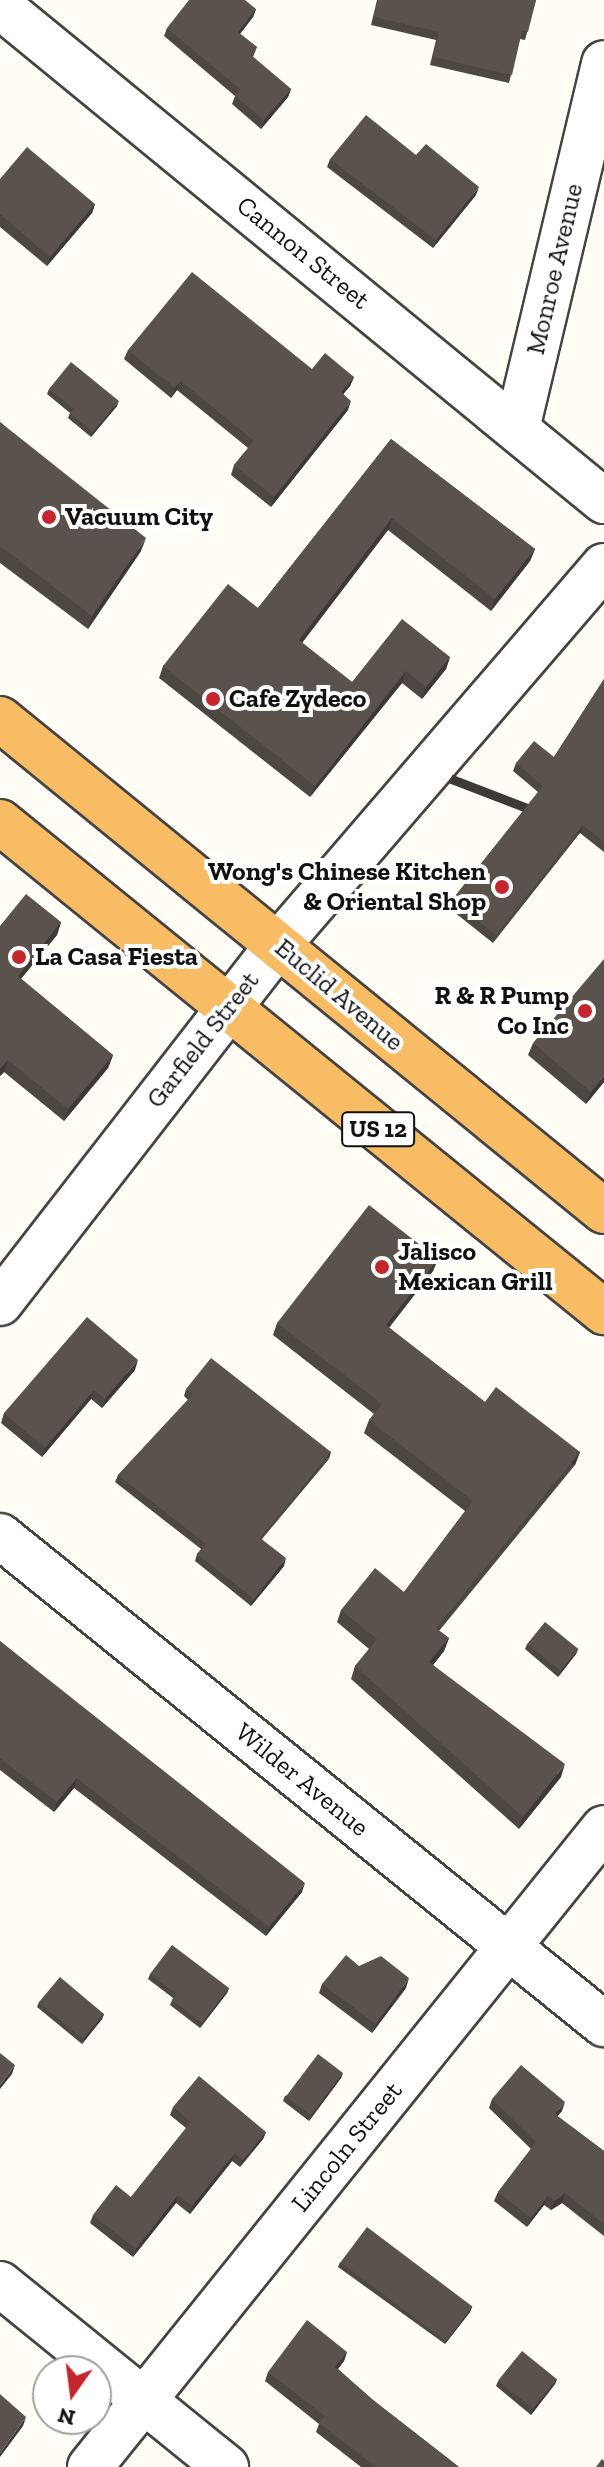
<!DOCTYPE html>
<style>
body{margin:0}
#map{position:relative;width:604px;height:2467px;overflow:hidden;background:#fffdf5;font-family:"Zilla Slab",serif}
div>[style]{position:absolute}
.roads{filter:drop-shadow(2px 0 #444) drop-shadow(-2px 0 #444) drop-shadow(0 2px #444) drop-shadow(0 -2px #444)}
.minor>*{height:44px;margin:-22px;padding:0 22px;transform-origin:22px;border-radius:22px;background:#fff}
.trunk>*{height:44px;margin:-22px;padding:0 22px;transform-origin:22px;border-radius:22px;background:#f7bc64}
.wall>*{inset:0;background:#4d4742}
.shaded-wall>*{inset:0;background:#3f3936;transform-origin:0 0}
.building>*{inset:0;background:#5a524d;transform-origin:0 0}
.dots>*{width:22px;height:22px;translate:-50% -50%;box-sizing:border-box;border:4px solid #fff;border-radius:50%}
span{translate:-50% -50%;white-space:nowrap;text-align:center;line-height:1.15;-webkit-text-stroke:8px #fff;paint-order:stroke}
.shield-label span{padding:2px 6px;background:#fff;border:2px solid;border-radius:6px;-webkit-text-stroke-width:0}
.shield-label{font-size:24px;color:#111;font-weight:700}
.street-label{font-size:26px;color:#111}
.poi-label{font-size:26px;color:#111;font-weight:700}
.left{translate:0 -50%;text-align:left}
.right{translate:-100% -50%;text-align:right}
.north{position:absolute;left:32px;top:2355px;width:80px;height:80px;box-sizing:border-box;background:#fff;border:2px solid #a0a0a0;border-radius:50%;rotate:194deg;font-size:22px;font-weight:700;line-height:32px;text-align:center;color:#111}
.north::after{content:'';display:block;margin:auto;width:28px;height:36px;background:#c4262e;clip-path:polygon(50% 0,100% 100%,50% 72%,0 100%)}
</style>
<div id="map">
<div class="roads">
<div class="minor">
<div style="left:0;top:6px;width:781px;rotate:39.34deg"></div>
<div style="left:517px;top:429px;width:376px;rotate:-76.6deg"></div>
<div style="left:0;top:1303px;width:453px;rotate:-52.2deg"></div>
<div style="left:278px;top:945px;width:500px;rotate:-49.3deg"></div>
<div style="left:0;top:1536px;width:777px;rotate:38.94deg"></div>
<div style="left:0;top:2284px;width:291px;rotate:39deg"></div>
<div style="left:90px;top:2467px;width:820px;rotate:-51.19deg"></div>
</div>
<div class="trunk">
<div style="left:0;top:719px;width:779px;rotate:39.17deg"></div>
<div style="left:0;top:822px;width:778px;rotate:39.05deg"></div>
</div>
</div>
<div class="wall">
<div style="clip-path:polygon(377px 0,536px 0,525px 40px,520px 39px,509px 83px,430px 65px,436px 40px,371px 25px)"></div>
<div style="clip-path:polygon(256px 9px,253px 17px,240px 34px,257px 47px,253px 57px,291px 89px,288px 97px,261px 129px,232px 104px,235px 96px,164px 36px,167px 28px)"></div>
<div style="clip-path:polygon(416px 155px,476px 195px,433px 248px,327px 167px,330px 159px)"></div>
<div style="clip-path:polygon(0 179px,95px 204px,92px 213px,47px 266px,0 227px)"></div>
<div style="clip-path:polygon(128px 350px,312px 369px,354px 377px,350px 386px,343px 394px,348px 410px,271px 507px,231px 475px,234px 465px,248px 448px,177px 390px,171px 398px,124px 359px)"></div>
<div style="clip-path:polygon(49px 389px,117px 406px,91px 437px,68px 418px,70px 413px,47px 394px)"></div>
<div style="clip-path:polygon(0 422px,141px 551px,88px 629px,0 563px)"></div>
<div style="clip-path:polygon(391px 439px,535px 549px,530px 561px,491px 611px,388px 530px,302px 643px,352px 682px,450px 657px,446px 669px,422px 699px,402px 683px,310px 797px,159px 678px,163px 666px,258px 608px)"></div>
<div style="clip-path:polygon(604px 679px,604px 852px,580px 833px,493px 943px,449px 908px,452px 900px,538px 792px,513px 771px,516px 763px,554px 757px)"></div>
<div style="clip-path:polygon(61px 922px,57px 935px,21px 979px,113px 1055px,108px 1068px,64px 1121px,4px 1072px,0 1076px,0 926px)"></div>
<div style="clip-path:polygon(533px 1043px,604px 1082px,586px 1104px,528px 1055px)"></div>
<div style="clip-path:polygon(438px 1259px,433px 1271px,389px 1328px,485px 1402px,580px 1452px,575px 1465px,439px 1631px,449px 1638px,444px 1651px,433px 1665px,561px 1777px,519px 1829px,351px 1679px,355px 1666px,369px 1649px,337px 1622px,341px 1610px,404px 1592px,465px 1511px,364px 1433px,369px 1420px,374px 1414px,273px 1335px,277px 1323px)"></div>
<div style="clip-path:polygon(135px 1370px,102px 1408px,91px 1399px,42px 1457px,1px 1423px,4px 1413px)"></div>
<div style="clip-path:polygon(186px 1389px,329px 1459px,262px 1539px,284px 1566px,251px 1606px,195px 1561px,197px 1554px,201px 1549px,115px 1482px,118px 1475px,188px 1400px,184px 1396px)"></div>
<div style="clip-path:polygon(0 1641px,302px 1892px,266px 1936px,74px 1788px,54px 1812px,0 1770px)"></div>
<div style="clip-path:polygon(527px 1644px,578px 1649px,576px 1654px,558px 1677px,525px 1649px)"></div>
<div style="clip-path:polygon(359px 1966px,406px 1988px,372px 2033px,319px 1993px,322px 1984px)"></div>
<div style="clip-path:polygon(150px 1974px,229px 1988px,227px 1993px,200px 2028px,170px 2005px,173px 1998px,148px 1979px)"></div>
<div style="clip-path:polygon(39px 2002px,104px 2014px,102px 2019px,82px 2044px,37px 2007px)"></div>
<div style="clip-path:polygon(343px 2073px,341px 2078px,309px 2121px,283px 2101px,285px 2096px)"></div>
<div style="clip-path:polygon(492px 2099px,562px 2111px,557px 2116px,604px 2151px,604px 2236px,562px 2203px,551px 2210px,544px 2205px,527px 2227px,494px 2201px,498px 2192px,531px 2149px,489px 2108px)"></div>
<div style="clip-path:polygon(173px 2107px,266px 2132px,263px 2139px,240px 2167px,232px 2161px,190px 2214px,176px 2203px,133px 2257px,90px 2223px,93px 2215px,131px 2197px,186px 2128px,170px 2115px)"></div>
<div style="clip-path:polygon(340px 2262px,472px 2307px,470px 2312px,445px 2344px,338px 2267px)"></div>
<div style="clip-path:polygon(347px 2352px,344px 2361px,338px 2369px,373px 2400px,459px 2467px,361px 2467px,316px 2432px,319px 2424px,265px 2381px,268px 2372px)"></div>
<div style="clip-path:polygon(557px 2379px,555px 2384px,531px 2415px,496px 2386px,498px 2381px)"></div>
</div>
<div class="shaded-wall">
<div style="clip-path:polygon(256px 9px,253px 17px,235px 40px,238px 32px)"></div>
<div style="clip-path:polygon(291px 89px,288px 97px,261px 129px,264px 120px)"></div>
<div style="clip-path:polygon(479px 187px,476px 195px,433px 248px,436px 240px)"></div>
<div style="clip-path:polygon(95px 204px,92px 213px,47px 266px,50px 257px)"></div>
<div style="clip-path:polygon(354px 377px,350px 386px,337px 402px,341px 392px)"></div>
<div style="clip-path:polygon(181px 381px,177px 390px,171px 398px,175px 388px)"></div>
<div style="clip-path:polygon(119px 401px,117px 406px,91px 437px,93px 432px)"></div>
<div style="clip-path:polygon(351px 401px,348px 410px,271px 507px,274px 497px)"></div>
<div style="clip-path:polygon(392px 518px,388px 530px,295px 652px,299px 640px)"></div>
<div style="clip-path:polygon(146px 538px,141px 551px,88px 629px,92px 616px)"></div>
<div style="clip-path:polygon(535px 549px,530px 561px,491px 611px,495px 599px)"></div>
<div style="clip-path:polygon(450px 657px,446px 669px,422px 699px,426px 687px)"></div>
<div style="clip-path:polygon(406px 671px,402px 683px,310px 797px,315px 786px)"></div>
<div style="left:583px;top:825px;width:9px;height:140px;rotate:111deg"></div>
<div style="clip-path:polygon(61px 922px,57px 935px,13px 988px,18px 976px)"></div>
<div style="clip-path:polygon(113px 1055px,108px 1068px,64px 1121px,68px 1109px)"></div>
<div style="clip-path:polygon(8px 1060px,4px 1072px,0 1076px,0 1069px)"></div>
<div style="clip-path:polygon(604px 1075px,604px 1082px,586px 1104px,591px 1092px)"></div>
<div style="clip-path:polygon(438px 1259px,433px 1271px,381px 1337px,386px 1325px)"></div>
<div style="clip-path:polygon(138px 1360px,135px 1370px,102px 1408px,105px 1399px)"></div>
<div style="clip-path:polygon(94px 1390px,91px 1399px,42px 1457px,45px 1448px)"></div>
<div style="left:331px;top:1452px;width:7px;height:112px;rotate:106deg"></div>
<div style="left:580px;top:1452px;width:14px;height:227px;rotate:111deg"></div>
<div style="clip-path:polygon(286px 1558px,284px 1566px,251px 1606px,254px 1599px)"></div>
<div style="clip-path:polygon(449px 1638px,444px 1651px,425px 1675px,429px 1662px)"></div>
<div style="clip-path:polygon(578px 1649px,576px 1654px,558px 1677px,560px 1672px)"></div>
<div style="clip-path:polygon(565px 1764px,561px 1777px,519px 1829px,523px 1817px)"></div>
<div style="clip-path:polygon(77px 1778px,74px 1788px,54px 1812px,57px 1802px)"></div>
<div style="clip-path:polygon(305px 1883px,302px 1892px,266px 1936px,269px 1927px)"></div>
<div style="clip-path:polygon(409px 1978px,406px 1988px,372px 2033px,376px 2024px)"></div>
<div style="clip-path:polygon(229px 1988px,227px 1993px,200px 2028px,202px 2023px)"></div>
<div style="clip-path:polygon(104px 2014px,102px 2019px,82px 2044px,84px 2039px)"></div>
<div style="clip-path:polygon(15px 2065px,12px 2074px,0 2089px,0 2085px)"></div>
<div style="clip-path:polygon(343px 2073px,341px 2078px,309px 2121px,311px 2116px)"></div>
<div style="clip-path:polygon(565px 2102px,562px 2111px,551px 2123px,555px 2114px)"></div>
<div style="clip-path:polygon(266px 2132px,263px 2139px,240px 2167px,243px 2160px)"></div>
<div style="clip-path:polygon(235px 2153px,232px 2161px,190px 2214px,192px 2206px)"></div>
<div style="clip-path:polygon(565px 2193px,562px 2203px,551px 2210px,555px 2201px)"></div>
<div style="clip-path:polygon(178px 2195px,176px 2203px,133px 2257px,136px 2249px)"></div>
<div style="clip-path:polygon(548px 2196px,544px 2205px,527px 2227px,531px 2218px)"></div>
<div style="clip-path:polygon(472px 2307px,470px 2312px,445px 2344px,447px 2339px)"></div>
<div style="clip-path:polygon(347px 2352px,344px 2361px,332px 2376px,335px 2367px)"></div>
<div style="clip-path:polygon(557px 2379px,555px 2384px,531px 2415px,532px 2410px)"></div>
<div style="clip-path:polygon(26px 2417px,23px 2426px,0 2457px,0 2453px)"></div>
</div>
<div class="building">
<div style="clip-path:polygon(189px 0,245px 0,256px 9px,238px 32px,257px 47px,251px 55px,291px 89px,264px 120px,235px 96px,241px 90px,167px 28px)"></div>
<div style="clip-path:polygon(378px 0,536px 0,528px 32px,522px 31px,512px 75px,433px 57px,439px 32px,374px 17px)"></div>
<div style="clip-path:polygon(366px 115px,416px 155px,426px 144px,479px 187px,436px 240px,330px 159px)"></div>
<div style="clip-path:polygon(27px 147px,95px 204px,50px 257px,0 214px,0 179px)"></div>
<div style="clip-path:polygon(192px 272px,312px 369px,325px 353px,354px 377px,341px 392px,351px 401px,274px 497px,234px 465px,254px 441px,181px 381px,175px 388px,128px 350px)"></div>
<div style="clip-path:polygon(71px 362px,119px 401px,93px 432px,70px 413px,74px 409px,49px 389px)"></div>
<div style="clip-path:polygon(0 422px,146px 538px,92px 616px,0 546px)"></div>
<div style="clip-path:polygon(391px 439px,535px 549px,495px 599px,392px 518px,299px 640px,352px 682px,402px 619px,450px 657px,426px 687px,406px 671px,315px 786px,163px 666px,228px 584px,258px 608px)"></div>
<div style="clip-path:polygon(604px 679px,604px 842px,583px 825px,496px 935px,452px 900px,543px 786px,516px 763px,534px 741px,554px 757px)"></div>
<div style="clip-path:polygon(26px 894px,61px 922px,18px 976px,113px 1055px,68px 1109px,8px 1060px,0 1069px,0 926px)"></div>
<div style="clip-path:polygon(604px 959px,604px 1075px,591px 1092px,533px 1043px)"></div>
<div style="clip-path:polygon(369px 1205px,438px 1259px,386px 1325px,485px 1402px,496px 1387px,580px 1452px,436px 1628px,449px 1638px,429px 1662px,565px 1764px,523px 1817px,355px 1666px,377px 1639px,341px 1610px,375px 1568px,404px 1592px,473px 1501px,369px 1420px,382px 1404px,277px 1323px)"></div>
<div style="clip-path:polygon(87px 1317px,138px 1360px,105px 1399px,94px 1390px,45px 1448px,4px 1413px)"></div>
<div style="clip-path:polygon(211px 1358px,331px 1452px,260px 1538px,286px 1558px,254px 1599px,197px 1554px,206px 1544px,118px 1475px,193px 1394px,186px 1389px)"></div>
<div style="left:545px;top:1622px;width:43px;height:28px;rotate:39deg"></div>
<div style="clip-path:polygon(0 1641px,305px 1883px,269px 1927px,77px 1778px,57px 1802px,0 1758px)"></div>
<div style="clip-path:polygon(172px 1945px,229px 1988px,202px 2023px,172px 2000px,177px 1994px,150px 1974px)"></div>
<div style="clip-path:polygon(346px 1955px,359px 1966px,381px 1956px,409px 1978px,376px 2024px,322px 1984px)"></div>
<div style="left:60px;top:1977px;width:57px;height:33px;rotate:40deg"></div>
<div style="clip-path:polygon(0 2053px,15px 2065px,0 2085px)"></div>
<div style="left:318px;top:2054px;width:31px;height:53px;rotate:37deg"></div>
<div style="clip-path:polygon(521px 2065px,565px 2102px,555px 2114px,604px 2151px,604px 2224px,565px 2193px,555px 2201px,548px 2196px,531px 2218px,498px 2192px,536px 2142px,492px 2099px)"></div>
<div style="clip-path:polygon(199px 2076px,266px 2132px,243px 2160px,235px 2153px,192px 2206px,178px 2195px,136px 2249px,93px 2215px,116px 2185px,131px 2197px,191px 2122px,173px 2107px)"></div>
<div style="left:367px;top:2227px;width:132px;height:44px;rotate:37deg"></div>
<div style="clip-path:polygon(307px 2320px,347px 2352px,335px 2367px,373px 2400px,459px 2467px,376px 2467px,319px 2423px,325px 2416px,268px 2372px)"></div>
<div style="left:522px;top:2351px;width:45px;height:38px;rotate:39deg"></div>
<div style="clip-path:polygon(0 2394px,26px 2417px,0 2453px)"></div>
<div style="clip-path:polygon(602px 2459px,604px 2461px,604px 2467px,596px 2467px)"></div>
</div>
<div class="dots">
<div style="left:49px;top:517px;background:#c4262e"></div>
<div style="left:213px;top:699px;background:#c4262e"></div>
<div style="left:502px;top:887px;background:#c4262e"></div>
<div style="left:19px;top:957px;background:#c4262e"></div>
<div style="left:585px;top:1011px;background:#c4262e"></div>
<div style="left:382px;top:1267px;background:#c4262e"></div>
</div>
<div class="shield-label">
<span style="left:378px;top:1129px">US 12</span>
</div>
<div class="street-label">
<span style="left:303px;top:253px;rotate:39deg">Cannon Street</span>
<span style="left:555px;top:269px;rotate:-77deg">Monroe Avenue</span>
<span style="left:339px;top:995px;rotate:40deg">Euclid Avenue</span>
<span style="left:203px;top:1040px;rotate:-52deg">Garfield Street</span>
<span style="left:302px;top:1780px;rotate:39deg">Wilder Avenue</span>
<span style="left:347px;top:2147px;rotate:-51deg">Lincoln Street</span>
</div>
<div class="poi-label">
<span class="left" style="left:65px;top:517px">Vacuum City</span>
<span class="left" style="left:229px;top:699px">Cafe Zydeco</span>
<span class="right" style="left:486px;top:887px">Wong's Chinese Kitchen<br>&amp; Oriental Shop</span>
<span class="left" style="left:35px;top:957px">La Casa Fiesta</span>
<span class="right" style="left:569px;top:1011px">R &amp; R Pump<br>Co Inc</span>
<span class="left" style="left:398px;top:1267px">Jalisco<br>Mexican Grill</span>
</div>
<div class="north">N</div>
</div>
